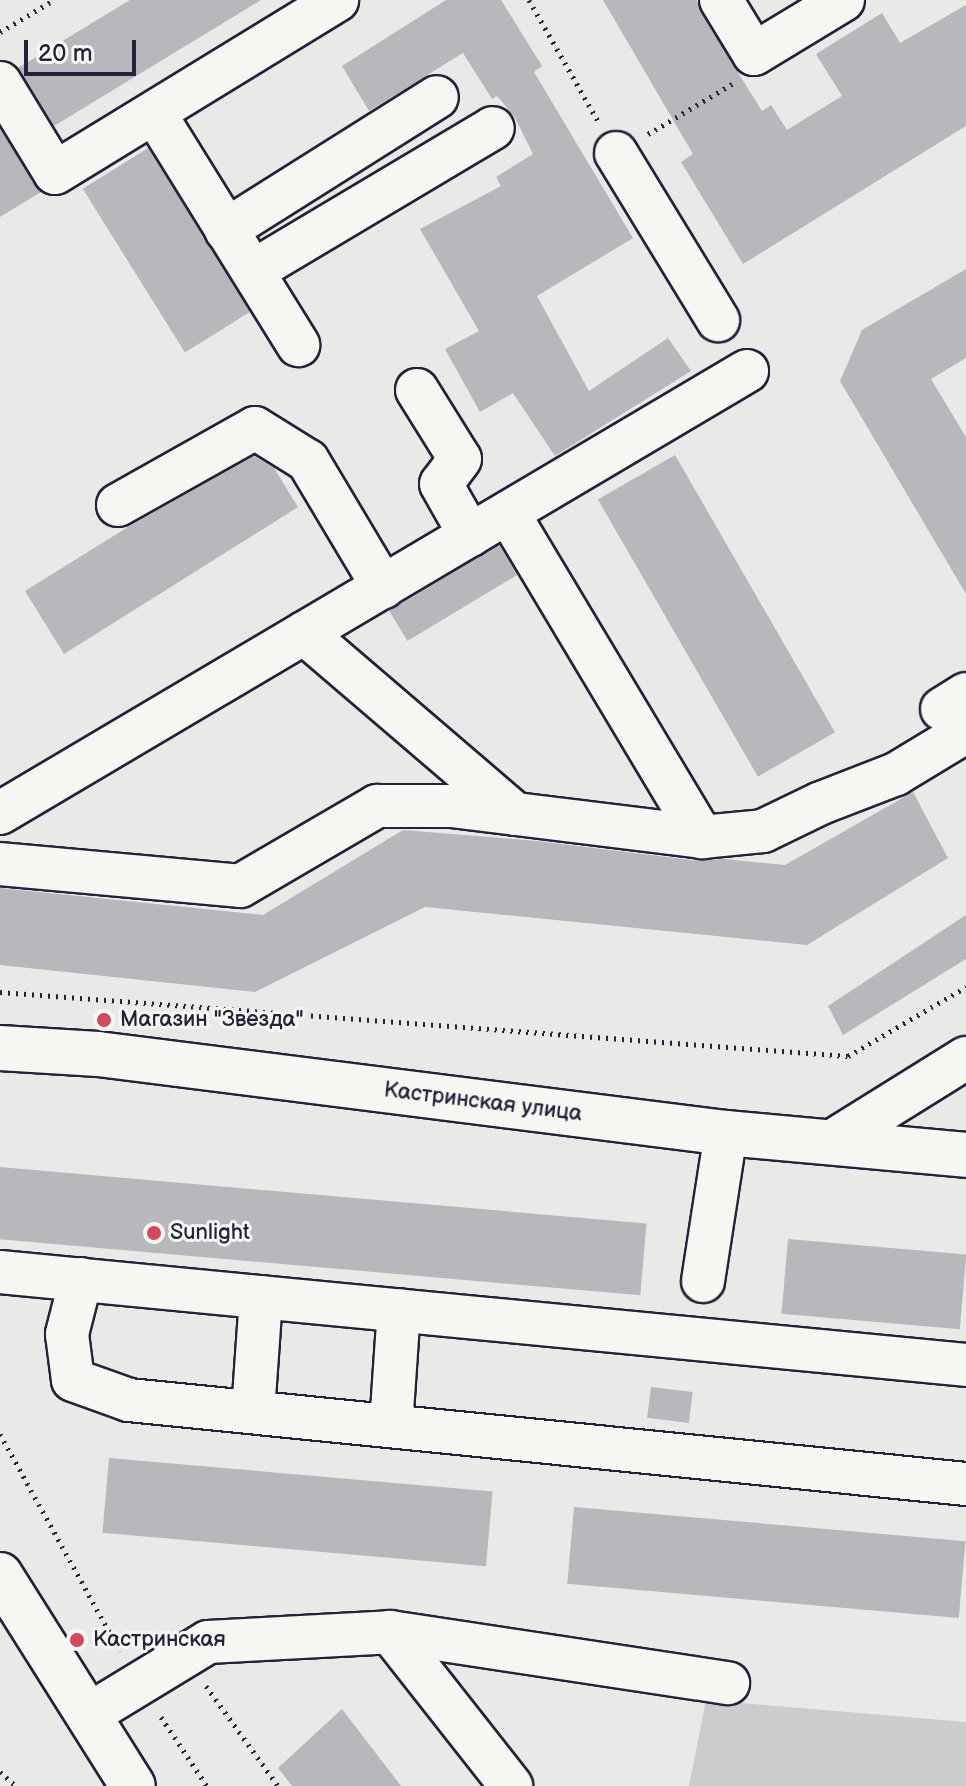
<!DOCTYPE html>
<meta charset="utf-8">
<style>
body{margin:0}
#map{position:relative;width:966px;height:1786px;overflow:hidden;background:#e9e9e7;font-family:"Balsamiq Sans",sans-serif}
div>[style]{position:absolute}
.green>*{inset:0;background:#ccccce}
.building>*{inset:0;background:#b8b8bc;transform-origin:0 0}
.path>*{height:5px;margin-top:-2.5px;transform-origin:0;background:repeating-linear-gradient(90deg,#22223b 0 2px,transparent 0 8px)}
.roads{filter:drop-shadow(2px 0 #22223b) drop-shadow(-2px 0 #22223b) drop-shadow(0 2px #22223b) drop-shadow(0 -2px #22223b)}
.minor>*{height:42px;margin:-21px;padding:0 21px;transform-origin:21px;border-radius:21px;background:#f6f6f2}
.major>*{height:44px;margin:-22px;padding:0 22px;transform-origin:22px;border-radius:22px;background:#f6f6f2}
.dots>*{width:22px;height:22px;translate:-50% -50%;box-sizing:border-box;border:4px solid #f6f6f2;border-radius:50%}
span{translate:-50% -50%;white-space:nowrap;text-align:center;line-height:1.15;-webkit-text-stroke:6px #f6f6f2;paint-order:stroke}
.poi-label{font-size:22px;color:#22223b}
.left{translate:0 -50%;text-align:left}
.street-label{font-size:22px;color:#22223b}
.scale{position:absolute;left:24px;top:40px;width:112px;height:36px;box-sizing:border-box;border:4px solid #22223b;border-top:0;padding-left:10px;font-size:24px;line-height:28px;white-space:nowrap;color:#22223b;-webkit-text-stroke:6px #f6f6f2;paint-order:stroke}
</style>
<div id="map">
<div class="green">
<div style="clip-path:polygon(706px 1700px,966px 1722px,966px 1786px,689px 1786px)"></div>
</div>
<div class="building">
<div style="clip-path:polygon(130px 0,261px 0,54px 126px,18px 68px)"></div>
<div style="clip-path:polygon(446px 0,501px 0,542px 66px,534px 72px,633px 238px,537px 296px,589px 391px,668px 338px,691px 371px,555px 456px,513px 393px,480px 412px,445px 349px,479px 331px,420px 229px,501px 186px,496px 177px,533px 154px,514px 116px,497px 96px,492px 99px,463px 53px,369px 111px,342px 66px)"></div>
<div style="clip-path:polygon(603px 0,697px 0,701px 13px,762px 111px,771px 105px,787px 130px,842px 96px,816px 54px,882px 13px,900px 43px,966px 5px,966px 126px,743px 264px,681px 162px,693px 154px)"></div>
<div style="clip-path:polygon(0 129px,41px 192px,0 217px)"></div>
<div style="left:148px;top:148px;width:193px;height:77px;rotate:58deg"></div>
<div style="clip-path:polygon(966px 269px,966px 358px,931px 379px,966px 437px,966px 594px,840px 381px,862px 330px)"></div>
<div style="left:675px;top:455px;width:320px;height:89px;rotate:60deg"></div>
<div style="clip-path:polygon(254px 456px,274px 468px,298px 507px,64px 654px,25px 591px,128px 527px)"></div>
<div style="left:499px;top:545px;width:35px;height:128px;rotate:59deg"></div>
<div style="clip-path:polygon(913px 792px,948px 858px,807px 945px,425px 907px,255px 992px,0 965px,0 888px,263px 915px,403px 830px,537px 841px,699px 861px,724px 859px,785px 865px)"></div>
<div style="clip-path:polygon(966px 915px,966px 959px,843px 1035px,828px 1006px)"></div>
<div style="left:0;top:1167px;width:649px;height:72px;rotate:5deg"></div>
<div style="left:788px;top:1239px;width:179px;height:75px;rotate:5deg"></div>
<div style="left:651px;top:1387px;width:42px;height:31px;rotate:7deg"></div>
<div style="left:109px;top:1458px;width:385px;height:75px;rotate:5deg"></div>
<div style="left:574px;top:1507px;width:393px;height:77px;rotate:5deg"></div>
<div style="clip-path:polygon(342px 1709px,401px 1786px,292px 1786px,278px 1768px)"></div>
</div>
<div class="path">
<div style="left:529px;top:0;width:139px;rotate:60.3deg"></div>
<div style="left:0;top:32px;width:63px;rotate:-30.7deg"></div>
<div style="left:648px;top:134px;width:98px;rotate:-30.8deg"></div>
<div style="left:0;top:992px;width:850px;rotate:4.32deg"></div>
<div style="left:848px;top:1056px;width:137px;rotate:-30.3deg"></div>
<div style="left:0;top:1434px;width:248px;rotate:61.1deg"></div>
<div style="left:206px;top:1686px;width:123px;rotate:54.2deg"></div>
<div style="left:161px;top:1717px;width:83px;rotate:56.3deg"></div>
<div style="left:0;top:1772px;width:21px;rotate:41deg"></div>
</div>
<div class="roads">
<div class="minor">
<div style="left:721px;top:0;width:63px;rotate:58.6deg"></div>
<div style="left:754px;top:54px;width:104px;rotate:-31.2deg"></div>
<div style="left:0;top:83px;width:105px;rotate:58.6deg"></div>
<div style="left:55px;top:173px;width:331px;rotate:-31.5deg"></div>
<div style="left:155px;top:114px;width:272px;rotate:58.2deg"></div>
<div style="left:616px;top:153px;width:196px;rotate:58.6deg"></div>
<div style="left:226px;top:230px;width:249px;rotate:-32.2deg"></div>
<div style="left:253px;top:271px;width:279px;rotate:-30.8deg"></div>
<div style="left:417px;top:390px;width:81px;rotate:58.1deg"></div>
<div style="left:460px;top:459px;width:31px;rotate:127deg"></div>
<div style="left:441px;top:484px;width:59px;rotate:60.4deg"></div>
<div style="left:118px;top:505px;width:157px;rotate:-29.3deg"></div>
<div style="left:255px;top:428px;width:62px;rotate:31.9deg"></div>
<div style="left:308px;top:461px;width:147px;rotate:59.2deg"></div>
<div style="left:508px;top:513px;width:378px;rotate:59.1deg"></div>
<div style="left:304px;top:633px;width:278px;rotate:40.6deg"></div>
<div style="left:942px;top:709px;width:28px;rotate:-32deg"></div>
<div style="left:0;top:813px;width:868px;rotate:-30.61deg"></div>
<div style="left:0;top:864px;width:241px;rotate:5.2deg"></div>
<div style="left:240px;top:886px;width:159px;rotate:-30.3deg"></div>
<div style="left:377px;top:806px;width:74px"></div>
<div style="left:451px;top:806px;width:253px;rotate:7deg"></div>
<div style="left:702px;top:837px;width:61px;rotate:-5.6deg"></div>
<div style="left:763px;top:831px;width:64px;rotate:-25.8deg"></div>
<div style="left:821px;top:803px;width:80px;rotate:-21.1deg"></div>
<div style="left:896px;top:774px;width:71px;rotate:-31.2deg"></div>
<div style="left:831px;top:1142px;width:159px;rotate:-31.9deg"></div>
<div style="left:0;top:1272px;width:970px;rotate:5.5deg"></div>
<div style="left:81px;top:1279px;width:57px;rotate:104.3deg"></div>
<div style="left:67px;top:1334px;width:46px;rotate:82.6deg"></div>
<div style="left:73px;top:1380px;width:59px;rotate:19.7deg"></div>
<div style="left:129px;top:1400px;width:841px;rotate:5.73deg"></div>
<div style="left:703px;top:1281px;width:150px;rotate:-81.2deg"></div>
<div style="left:253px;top:1412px;width:115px;rotate:-86deg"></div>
<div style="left:391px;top:1426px;width:116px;rotate:-86.1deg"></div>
<div style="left:390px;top:1632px;width:196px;rotate:51.8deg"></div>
<div style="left:88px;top:1715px;width:140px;rotate:-31.3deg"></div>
<div style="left:208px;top:1642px;width:182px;rotate:-3.1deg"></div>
<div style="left:390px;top:1632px;width:342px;rotate:8.6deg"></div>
</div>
<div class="major">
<div style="left:0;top:1048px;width:98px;rotate:3.5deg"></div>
<div style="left:98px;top:1054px;width:633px;rotate:7.17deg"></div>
<div style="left:726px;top:1133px;width:241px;rotate:5.2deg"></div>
<div style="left:0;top:1575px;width:249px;rotate:57.8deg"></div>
</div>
</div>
<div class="dots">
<div style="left:104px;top:1020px;background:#d1495b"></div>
<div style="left:154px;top:1233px;background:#d1495b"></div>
<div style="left:77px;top:1640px;background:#d1495b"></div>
</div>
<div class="poi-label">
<span class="left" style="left:120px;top:1020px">Магазин "Звезда"</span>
<span class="left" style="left:170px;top:1233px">Sunlight</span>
<span class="left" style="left:93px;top:1640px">Кастринская</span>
</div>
<div class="street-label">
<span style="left:483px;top:1102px;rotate:7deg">Кастринская улица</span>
</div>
<div class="scale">20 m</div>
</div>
